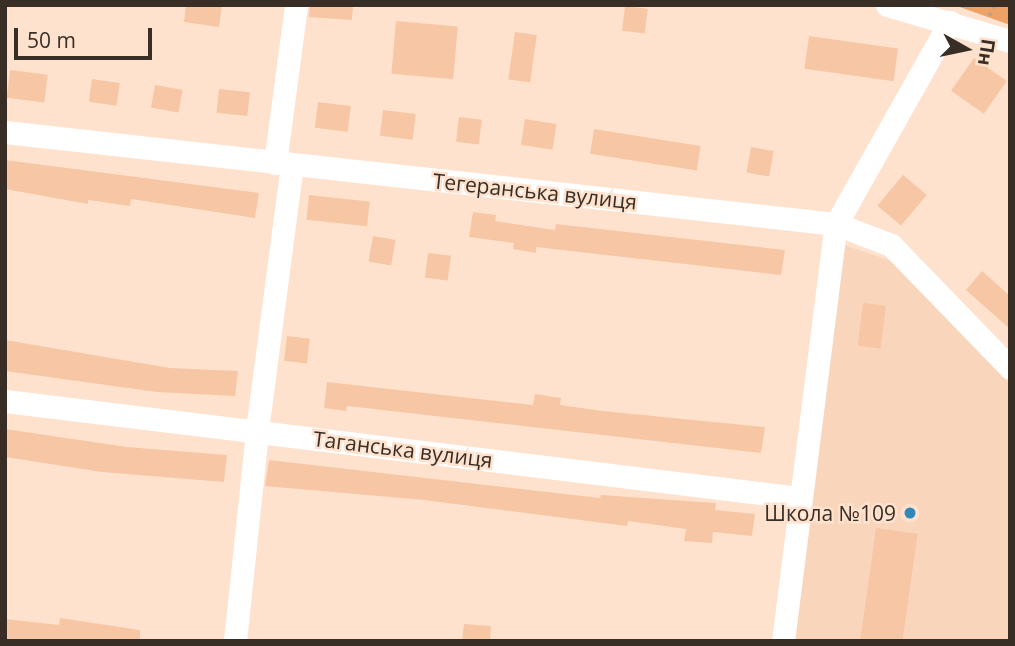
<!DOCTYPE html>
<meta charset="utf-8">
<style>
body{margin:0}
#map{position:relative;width:1015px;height:646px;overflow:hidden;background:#ffe2cd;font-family:"Open Sans",sans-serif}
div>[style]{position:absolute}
.built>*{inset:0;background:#f9d5bc}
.forest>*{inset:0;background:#efa266}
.building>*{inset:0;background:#f7c7a5;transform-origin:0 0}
.path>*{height:3.5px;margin-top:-1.75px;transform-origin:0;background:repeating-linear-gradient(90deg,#b7a190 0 3.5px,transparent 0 8.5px)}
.street>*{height:23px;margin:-11.5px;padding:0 11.5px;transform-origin:11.5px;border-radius:11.5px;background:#fff}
.dots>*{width:19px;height:19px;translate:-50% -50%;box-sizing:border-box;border:4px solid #ffe2cd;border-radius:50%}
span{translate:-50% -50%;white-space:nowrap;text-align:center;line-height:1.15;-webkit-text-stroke:5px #ffe2cd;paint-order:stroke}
.street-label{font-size:21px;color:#392e26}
.poi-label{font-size:21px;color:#392e26}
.right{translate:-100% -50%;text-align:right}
.frame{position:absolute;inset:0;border:7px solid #392e26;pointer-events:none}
.north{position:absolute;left:931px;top:14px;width:70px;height:70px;-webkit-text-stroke:5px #ffe2cd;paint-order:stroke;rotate:99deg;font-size:19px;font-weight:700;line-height:28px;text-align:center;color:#392e26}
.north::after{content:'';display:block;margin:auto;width:24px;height:32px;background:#392e26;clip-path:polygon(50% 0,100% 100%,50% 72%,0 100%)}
.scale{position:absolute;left:14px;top:28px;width:138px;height:32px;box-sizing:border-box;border:4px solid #392e26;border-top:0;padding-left:9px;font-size:21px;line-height:24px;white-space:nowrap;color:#392e26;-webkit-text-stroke:5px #ffe2cd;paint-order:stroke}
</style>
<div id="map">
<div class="built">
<div style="clip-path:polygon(844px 245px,892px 261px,1010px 384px,1010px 641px,794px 641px)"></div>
</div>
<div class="forest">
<div style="clip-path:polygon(954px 5px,1010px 5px,1010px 25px,957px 6px)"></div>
</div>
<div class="building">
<div style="clip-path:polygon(186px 5px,222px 5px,219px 27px,184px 22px)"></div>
<div style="clip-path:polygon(310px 5px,353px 5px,352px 20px,309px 17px)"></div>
<div style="left:625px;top:6px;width:23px;height:25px;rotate:7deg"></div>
<div style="left:396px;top:21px;width:62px;height:53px;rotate:5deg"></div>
<div style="left:515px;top:32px;width:22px;height:48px;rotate:8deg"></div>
<div style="left:809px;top:36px;width:90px;height:33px;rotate:8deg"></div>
<div style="left:974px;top:58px;width:40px;height:40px;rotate:35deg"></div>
<div style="left:10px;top:70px;width:38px;height:28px;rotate:7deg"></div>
<div style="left:92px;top:79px;width:28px;height:23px;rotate:8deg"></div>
<div style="left:155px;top:85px;width:28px;height:23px;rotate:10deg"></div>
<div style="left:219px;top:89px;width:31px;height:24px;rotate:6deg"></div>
<div style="left:318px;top:102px;width:33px;height:26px;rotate:7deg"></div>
<div style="left:383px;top:110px;width:33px;height:26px;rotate:7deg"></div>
<div style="left:459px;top:117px;width:23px;height:25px;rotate:7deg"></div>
<div style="left:525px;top:119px;width:32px;height:26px;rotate:9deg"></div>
<div style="left:594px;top:129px;width:108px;height:25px;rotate:9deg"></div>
<div style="left:751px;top:147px;width:23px;height:26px;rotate:10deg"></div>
<div style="clip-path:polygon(5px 160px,259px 193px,255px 218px,131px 199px,130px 206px,88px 200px,88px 204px,5px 189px)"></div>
<div style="left:903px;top:175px;width:31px;height:40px;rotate:40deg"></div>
<div style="left:309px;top:195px;width:61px;height:25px;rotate:6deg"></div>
<div style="clip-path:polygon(473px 212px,496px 215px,495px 221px,555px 230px,556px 224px,785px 250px,781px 275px,536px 247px,536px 253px,513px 249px,514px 243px,469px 237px)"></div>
<div style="left:373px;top:236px;width:23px;height:26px;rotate:10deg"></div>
<div style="left:428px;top:253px;width:23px;height:25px;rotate:7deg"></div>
<div style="clip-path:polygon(982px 271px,1010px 296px,1010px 329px,966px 290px)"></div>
<div style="left:863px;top:303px;width:23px;height:43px;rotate:7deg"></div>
<div style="left:287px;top:336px;width:23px;height:25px;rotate:7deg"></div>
<div style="clip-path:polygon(5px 340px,170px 368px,238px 371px,235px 396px,157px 392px,5px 371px)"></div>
<div style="clip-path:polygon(327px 382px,533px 405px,535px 394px,561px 398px,560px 405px,603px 411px,765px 427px,761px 453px,347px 406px,346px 411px,324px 408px)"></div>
<div style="clip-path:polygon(5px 429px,127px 447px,227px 455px,224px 482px,102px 472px,5px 457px)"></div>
<div style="clip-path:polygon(269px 460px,600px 498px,601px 495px,716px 503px,715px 510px,755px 514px,752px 536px,713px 532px,712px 543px,684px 541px,686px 529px,628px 521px,627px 526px,424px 500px,265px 486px)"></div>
<div style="left:876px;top:528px;width:42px;height:114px;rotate:8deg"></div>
<div style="clip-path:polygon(60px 618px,140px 630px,140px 641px,5px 641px,5px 619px,59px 625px)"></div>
<div style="clip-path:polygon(464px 624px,491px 626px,490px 641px,462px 641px)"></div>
</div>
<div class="path">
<div style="left:989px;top:16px;width:13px;rotate:-61deg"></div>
</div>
<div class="street">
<div style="left:887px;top:5px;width:128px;rotate:16.3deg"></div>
<div style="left:5px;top:132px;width:836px;rotate:6.32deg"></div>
<div style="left:836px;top:224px;width:59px;rotate:20.9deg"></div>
<div style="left:891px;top:245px;width:171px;rotate:45.9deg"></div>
<div style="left:275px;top:163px;width:159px;rotate:-82.4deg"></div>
<div style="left:5px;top:401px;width:802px;rotate:6.95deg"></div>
<div style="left:235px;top:641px;width:212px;rotate:-84deg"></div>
<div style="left:257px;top:430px;width:267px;rotate:-82.5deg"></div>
<div style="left:783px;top:641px;width:420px;rotate:-82.8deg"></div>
<div style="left:836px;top:224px;width:232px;rotate:-60.6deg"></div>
</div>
<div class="dots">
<div style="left:910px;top:513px;background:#3387b7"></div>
</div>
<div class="street-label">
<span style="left:535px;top:191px;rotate:6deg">Тегеранська вулиця</span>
<span style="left:403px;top:449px;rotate:7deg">Таганська вулиця</span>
</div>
<div class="poi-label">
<span class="right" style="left:896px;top:513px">Школа №109</span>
</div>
<div class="frame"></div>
<div class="north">Пн</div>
<div class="scale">50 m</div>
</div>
